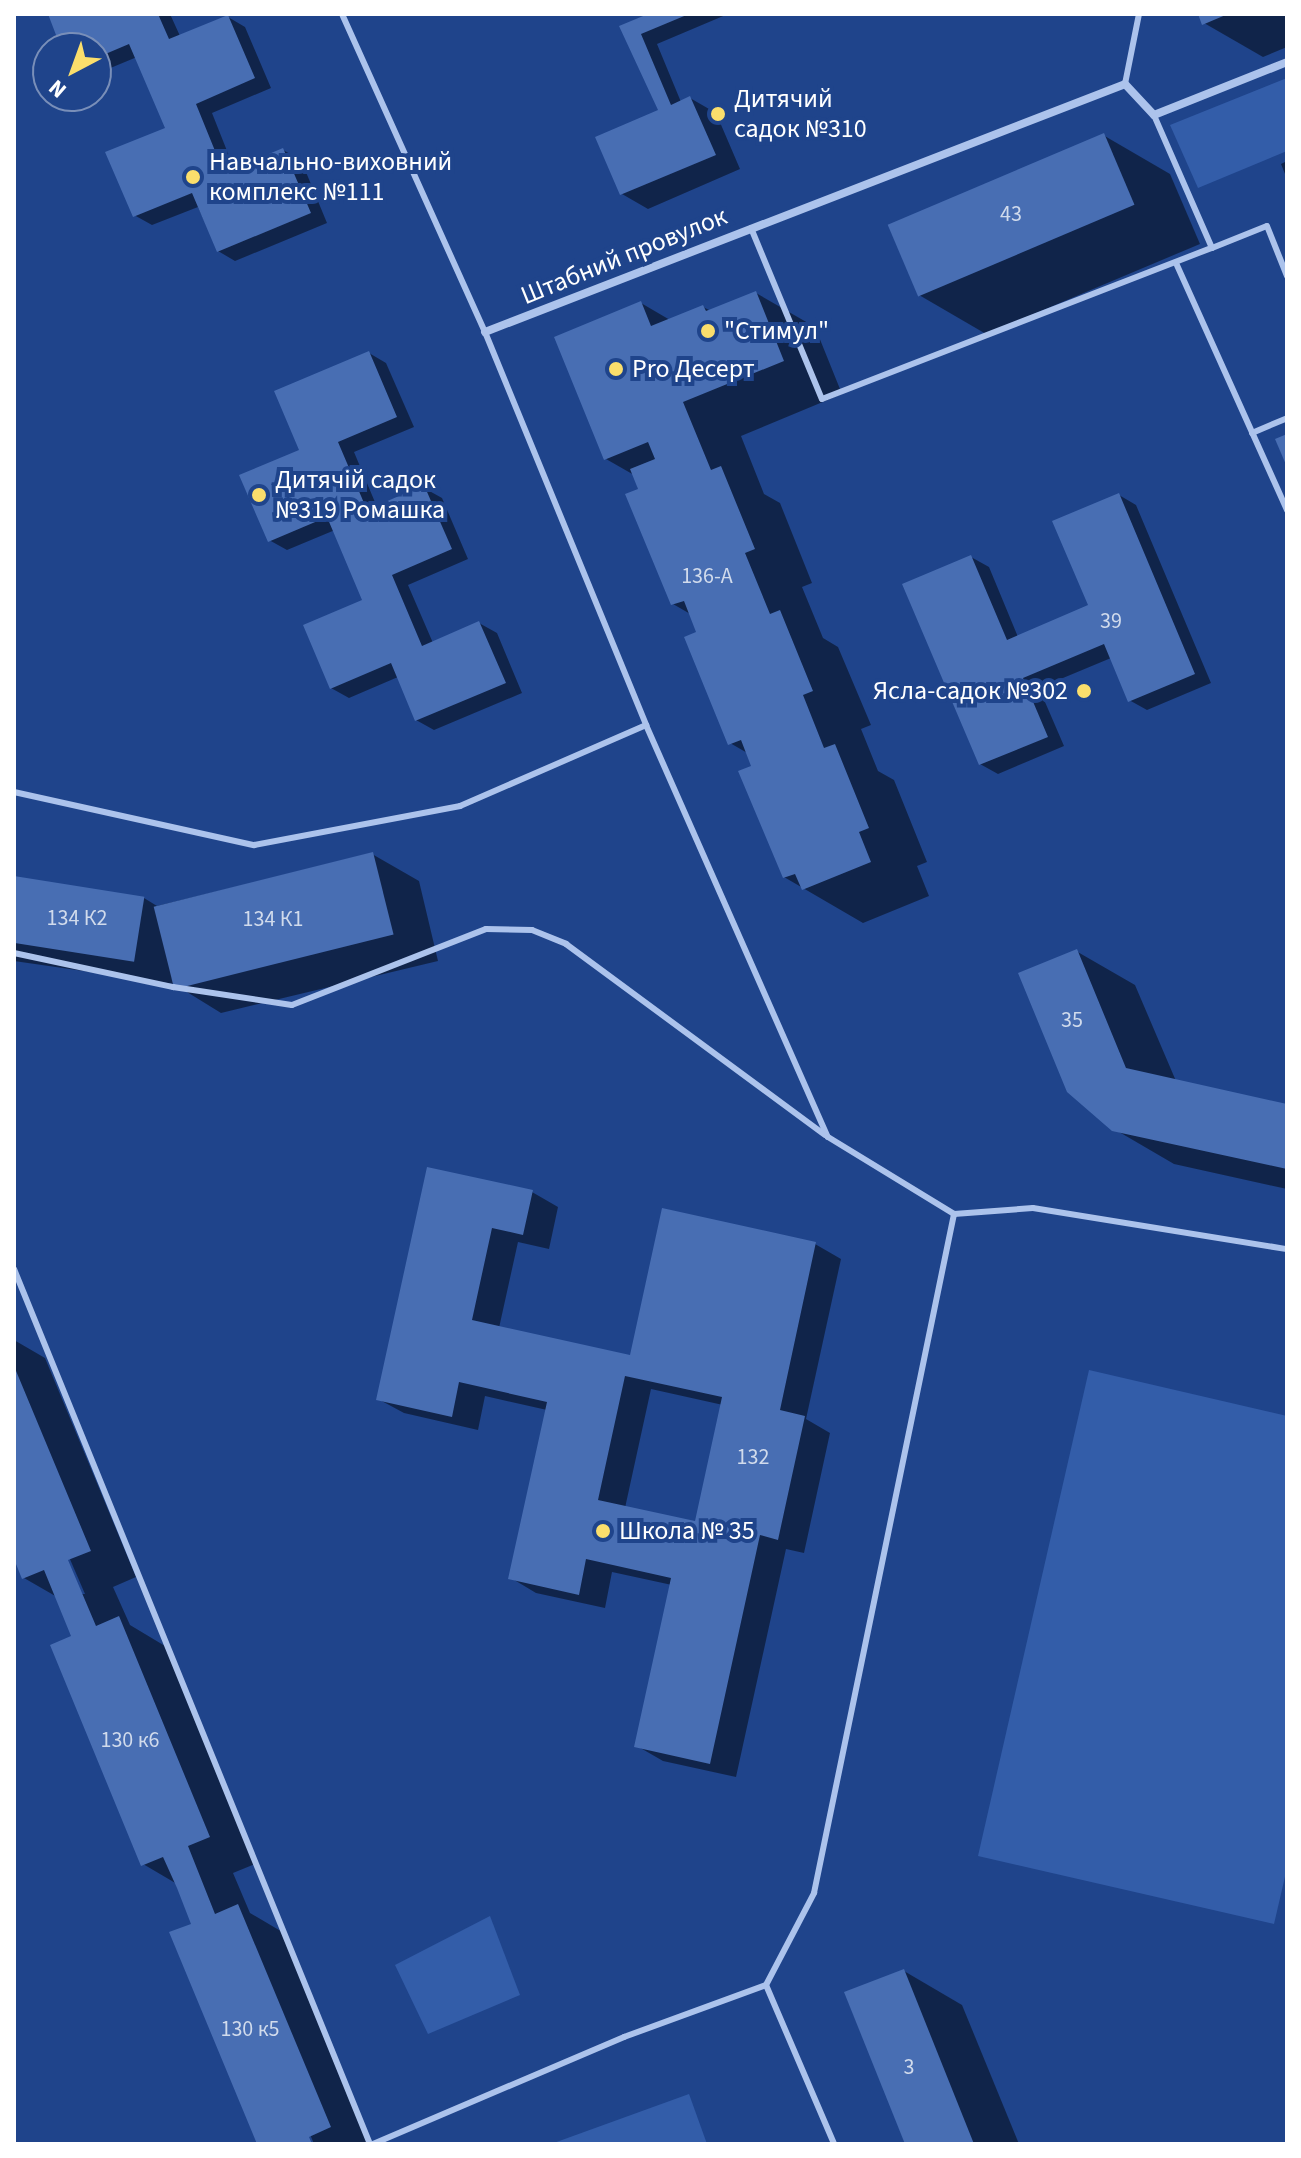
<!DOCTYPE html>
<meta charset="utf-8">
<style>
body{margin:0}
#map{position:relative;width:1301px;height:2158px;overflow:hidden;background:#1f448b;font-family:"Source Sans 3",sans-serif}
div>[style]{position:absolute}
.green>*{inset:0;background:#335da9}
.shadow>*{inset:0;background:#0007}
.building>*{inset:0;background:#486eb3;transform-origin:0 0}
.service>*{height:6px;margin:-3px;padding:0 3px;transform-origin:3px;border-radius:3px;background:#acc3ec}
.minor>*{height:8px;margin:-4px;padding:0 4px;transform-origin:4px;border-radius:4px;background:#acc3ec}
.dots>*{width:22px;height:22px;translate:-50% -50%;box-sizing:border-box;border:4px solid #1f448b;border-radius:50%}
span{translate:-50% -50%;white-space:nowrap;text-align:center;line-height:1.15;-webkit-text-stroke:8px #1f448b;paint-order:stroke}
.number-label{font-size:22px;color:#d1dbec}
.number-label span{-webkit-text-stroke-width:0}
.poi-label{font-size:26px;color:#fff}
.left{translate:0 -50%;text-align:left}
.right{translate:-100% -50%;text-align:right}
.street-label{font-size:26px;color:#fff}
.frame{position:absolute;inset:0;border:16px solid #fff;pointer-events:none}
.north{position:absolute;left:32px;top:32px;width:80px;height:80px;box-sizing:border-box;background:#1f448b;border:2px solid #798fb9;border-radius:50%;rotate:221deg;font-size:22px;font-weight:700;line-height:32px;text-align:center;color:#fff}
.north::after{content:'';display:block;margin:auto;width:28px;height:36px;background:#fade6c;clip-path:polygon(50% 0,100% 100%,50% 72%,0 100%)}
</style>
<div id="map">
<div class="green">
<div style="clip-path:polygon(1287px 78px,1287px 151px,1198px 188px,1170px 125px)"></div>
<div style="clip-path:polygon(1089px 1370px,1287px 1416px,1287px 1868px,1274px 1924px,978px 1856px)"></div>
<div style="clip-path:polygon(490px 1916px,520px 1995px,428px 2034px,395px 1965px)"></div>
<div style="clip-path:polygon(689px 2094px,707px 2144px,551px 2144px)"></div>
</div>
<div class="shadow">
<div style="clip-path:polygon(50px 14px,170px 14px,180px 36px,228px 17px,245px 27px,271px 88px,212px 113px,235px 171px,283px 150px,301px 160px,327px 223px,235px 261px,218px 251px,198px 207px,152px 225px,134px 215px,168px 129px,137px 57px,96px 74px,96px 48px,64px 48px)"></div>
<div style="clip-path:polygon(653px 14px,728px 14px,657px 44px,681px 102px,690px 98px,716px 113px,740px 169px,648px 209px,622px 194px,660px 111px,622px 27px)"></div>
<div style="clip-path:polygon(1200px 14px,1287px 14px,1287px 47px,1263px 57px,1204px 23px)"></div>
<div style="clip-path:polygon(1103px 135px,1170px 174px,1200px 244px,986px 334px,919px 295px)"></div>
<div style="clip-path:polygon(1287px 161px,1287px 179px,1281px 164px)"></div>
<div style="clip-path:polygon(756px 293px,815px 327px,842px 394px,741px 436px,764px 494px,780px 503px,812px 583px,802px 587px,823px 638px,838px 647px,871px 725px,861px 729px,878px 771px,894px 780px,927px 862px,917px 866px,929px 896px,863px 923px,784px 877px,754px 767px,749px 754px,730px 743px,692px 615px,673px 604px,634px 475px,606px 459px,641px 303px,670px 320px,703px 307px,711px 311px)"></div>
<div style="clip-path:polygon(369px 353px,386px 363px,414px 427px,354px 452px,377px 507px,424px 488px,442px 498px,468px 559px,408px 585px,433px 643px,479px 623px,497px 633px,522px 693px,434px 730px,416px 720px,398px 677px,349px 698px,331px 688px,364px 601px,335px 530px,287px 550px,269px 540px,302px 451px)"></div>
<div style="clip-path:polygon(1119px 495px,1136px 505px,1211px 683px,1147px 710px,1129px 700px,1111px 658px,1039px 688px,1064px 746px,998px 774px,980px 764px,971px 557px,989px 567px,1018px 637px,1091px 606px)"></div>
<div style="clip-path:polygon(372px 854px,419px 881px,438px 961px,221px 1013px,174px 984px,14px 961px,14px 878px,144px 898px,157px 906px)"></div>
<div style="clip-path:polygon(1076px 951px,1135px 985px,1176px 1081px,1287px 1106px,1287px 1189px,1174px 1164px,1114px 1129px)"></div>
<div style="clip-path:polygon(evenodd,428px 1170px,532px 1192px,558px 1207px,549px 1249px,518px 1242px,499px 1328px,631px 1358px,815px 1244px,841px 1259px,806px 1419px,830px 1433px,804px 1553px,786px 1549px,736px 1777px,663px 1761px,637px 1746px,672px 1585px,612px 1572px,605px 1608px,536px 1593px,511px 1578px,547px 1410px,485px 1396px,478px 1430px,404px 1413px,378px 1399px,428px 1170px,651px 1389px,723px 1405px,697px 1524px,625px 1508px,651px 1389px)"></div>
<div style="clip-path:polygon(evenodd,14px 1340px,45px 1358px,136px 1577px,113px 1587px,130px 1625px,165px 1646px,255px 1864px,233px 1873px,250px 1913px,284px 1933px,372px 2144px,314px 2144px,307px 2127px,310px 2144px,259px 2144px,194px 1925px,177px 1884px,143px 1864px,74px 1637px,57px 1597px,24px 1578px,14px 1554px,14px 1340px,66px 1550px,85px 1594px,80px 1594px,62px 1552px,66px 1550px)"></div>
<div style="clip-path:polygon(904px 1971px,962px 2005px,1019px 2144px,907px 2144px)"></div>
</div>
<div class="building">
<div style="clip-path:polygon(48px 14px,158px 14px,169px 39px,228px 15px,255px 78px,196px 104px,224px 173px,283px 148px,311px 213px,217px 252px,192px 193px,133px 217px,105px 152px,165px 128px,129px 44px,96px 58px,96px 48px,61px 48px)"></div>
<div style="clip-path:polygon(648px 14px,689px 14px,641px 34px,671px 105px,690px 96px,716px 155px,620px 195px,595px 137px,658px 110px,619px 26px)"></div>
<div style="clip-path:polygon(1198px 14px,1228px 14px,1202px 25px)"></div>
<div style="left:1104px;top:133px;width:78px;height:235px;rotate:67deg"></div>
<div style="clip-path:polygon(756px 291px,784px 361px,683px 402px,711px 470px,721px 466px,755px 549px,745px 553px,770px 614px,780px 610px,813px 691px,803px 695px,824px 748px,835px 744px,869px 828px,859px 832px,871px 862px,802px 890px,795px 874px,783px 878px,738px 771px,751px 766px,741px 740px,728px 745px,684px 637px,696px 632px,684px 601px,671px 605px,625px 494px,638px 489px,630px 469px,655px 459px,648px 442px,604px 460px,554px 337px,641px 301px,651px 326px,703px 305px,706px 311px)"></div>
<div style="clip-path:polygon(369px 351px,397px 417px,338px 442px,367px 510px,424px 485px,452px 549px,392px 575px,422px 646px,479px 621px,506px 683px,415px 721px,391px 663px,330px 689px,303px 625px,362px 600px,327px 517px,268px 542px,239px 475px,299px 450px,274px 391px)"></div>
<div style="clip-path:polygon(1287px 434px,1287px 467px,1275px 439px)"></div>
<div style="clip-path:polygon(1119px 493px,1195px 674px,1128px 702px,1104px 644px,1023px 678px,1048px 737px,979px 765px,902px 584px,971px 555px,1007px 640px,1088px 605px,1052px 521px)"></div>
<div style="left:373px;top:852px;width:85px;height:226px;rotate:76deg"></div>
<div style="left:14px;top:876px;width:132px;height:66px;rotate:9deg"></div>
<div style="clip-path:polygon(1077px 949px,1126px 1068px,1287px 1104px,1287px 1169px,1112px 1131px,1067px 1092px,1018px 973px)"></div>
<div style="clip-path:polygon(evenodd,427px 1167px,533px 1190px,523px 1235px,492px 1228px,472px 1320px,630px 1355px,662px 1208px,816px 1242px,780px 1410px,805px 1416px,778px 1540px,760px 1535px,710px 1764px,634px 1747px,671px 1578px,586px 1559px,579px 1595px,508px 1579px,547px 1402px,459px 1382px,452px 1417px,376px 1400px,427px 1167px,625px 1376px,722px 1397px,695px 1521px,598px 1500px,625px 1376px)"></div>
<div style="clip-path:polygon(14px 1366px,91px 1551px,68px 1560px,96px 1626px,119px 1616px,210px 1837px,188px 1846px,215px 1914px,238px 1904px,331px 2127px,309px 2137px,312px 2144px,257px 2144px,169px 1932px,191px 1924px,177px 1888px,163px 1857px,141px 1866px,50px 1645px,71px 1636px,44px 1570px,22px 1579px,14px 1559px)"></div>
<div style="clip-path:polygon(904px 1969px,974px 2144px,905px 2144px,844px 1992px)"></div>
</div>
<div class="service">
<div style="left:342px;top:14px;width:349px;rotate:65.8deg"></div>
<div style="left:485px;top:332px;width:425px;rotate:67.7deg"></div>
<div style="left:646px;top:725px;width:450px;rotate:66.2deg"></div>
<div style="left:828px;top:1137px;width:148px;rotate:31.4deg"></div>
<div style="left:954px;top:1214px;width:79px;rotate:-4.3deg"></div>
<div style="left:1033px;top:1208px;width:257px;rotate:9.2deg"></div>
<div style="left:1125px;top:84px;width:71px;rotate:-78.7deg"></div>
<div style="left:751px;top:228px;width:185px;rotate:67.5deg"></div>
<div style="left:822px;top:399px;width:418px;rotate:-21.2deg"></div>
<div style="left:1212px;top:248px;width:145px;rotate:-113.6deg"></div>
<div style="left:1212px;top:248px;width:59px;rotate:-21.8deg"></div>
<div style="left:1267px;top:226px;width:54px;rotate:68.2deg"></div>
<div style="left:1176px;top:263px;width:271px;rotate:65.8deg"></div>
<div style="left:1252px;top:433px;width:38px;rotate:-23deg"></div>
<div style="left:14px;top:792px;width:246px;rotate:12.5deg"></div>
<div style="left:254px;top:845px;width:210px;rotate:-10.7deg"></div>
<div style="left:460px;top:806px;width:203px;rotate:-23.5deg"></div>
<div style="left:14px;top:953px;width:163px;rotate:12.1deg"></div>
<div style="left:173px;top:987px;width:120px;rotate:8.6deg"></div>
<div style="left:292px;top:1005px;width:208px;rotate:-21.4deg"></div>
<div style="left:486px;top:929px;width:46px;rotate:1.2deg"></div>
<div style="left:532px;top:930px;width:37px;rotate:22deg"></div>
<div style="left:566px;top:944px;width:322px;rotate:36.4deg"></div>
<div style="left:14px;top:1269px;width:945px;rotate:67.86deg"></div>
<div style="left:766px;top:1985px;width:173px;rotate:66.8deg"></div>
<div style="left:373px;top:2144px;width:273px;rotate:-23.1deg"></div>
<div style="left:624px;top:2037px;width:151px;rotate:-20.1deg"></div>
<div style="left:766px;top:1985px;width:104px;rotate:-62.4deg"></div>
<div style="left:814px;top:1893px;width:693px;rotate:-78.35deg"></div>
</div>
<div class="minor">
<div style="left:485px;top:332px;width:686px;rotate:-21.18deg"></div>
<div style="left:1125px;top:84px;width:42px;rotate:46.9deg"></div>
<div style="left:1154px;top:115px;width:143px;rotate:-21.7deg"></div>
</div>
<div class="dots">
<div style="left:718px;top:114px;background:#fade6c"></div>
<div style="left:193px;top:177px;background:#fade6c"></div>
<div style="left:708px;top:331px;background:#fade6c"></div>
<div style="left:616px;top:369px;background:#fade6c"></div>
<div style="left:259px;top:495px;background:#fade6c"></div>
<div style="left:1084px;top:691px;background:#fade6c"></div>
<div style="left:603px;top:1531px;background:#fade6c"></div>
</div>
<div class="number-label">
<span style="left:1011px;top:215px">43</span>
<span style="left:707px;top:577px">136-А</span>
<span style="left:1111px;top:622px">39</span>
<span style="left:77px;top:919px">134 К2</span>
<span style="left:273px;top:920px">134 К1</span>
<span style="left:1072px;top:1021px">35</span>
<span style="left:753px;top:1458px">132</span>
<span style="left:130px;top:1741px">130 к6</span>
<span style="left:250px;top:2030px">130 к5</span>
<span style="left:909px;top:2068px">3</span>
</div>
<div class="poi-label">
<span class="left" style="left:734px;top:114px">Дитячий<br>садок №310</span>
<span class="left" style="left:209px;top:177px">Навчально-виховний<br>комплекс №111</span>
<span class="left" style="left:724px;top:331px">"Стимул"</span>
<span class="left" style="left:632px;top:369px">Pro Десерт</span>
<span class="left" style="left:275px;top:495px">Дитячій садок<br>№319 Ромашка</span>
<span class="right" style="left:1068px;top:691px">Ясла-садок №302</span>
<span class="left" style="left:619px;top:1531px">Школа № 35</span>
</div>
<div class="street-label">
<span style="left:624px;top:256px;rotate:-22deg">Штабний провулок</span>
</div>
<div class="frame"></div>
<div class="north">N</div>
</div>
